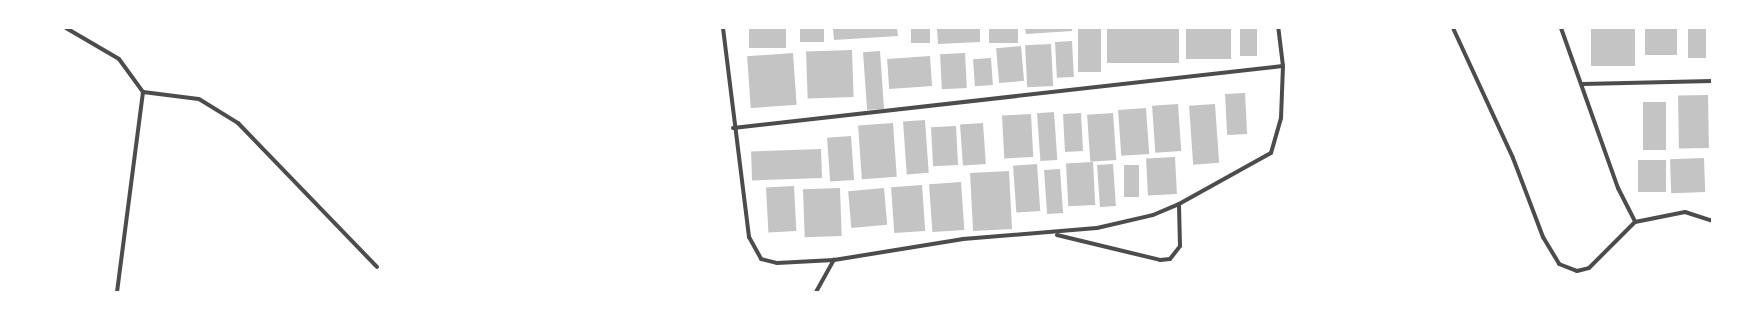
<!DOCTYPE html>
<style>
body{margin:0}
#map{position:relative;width:1740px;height:320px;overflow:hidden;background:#fff;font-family:Ubuntu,sans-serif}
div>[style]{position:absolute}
.building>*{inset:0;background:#c4c4c4;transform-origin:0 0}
.minor>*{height:4px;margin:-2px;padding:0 2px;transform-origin:2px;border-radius:2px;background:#4c4c4c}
span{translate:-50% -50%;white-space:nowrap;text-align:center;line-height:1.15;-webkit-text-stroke:4px #fff;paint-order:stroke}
.frame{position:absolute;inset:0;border:29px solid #fff;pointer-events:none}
</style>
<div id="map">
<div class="building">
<div style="left:749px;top:28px;width:37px;height:20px"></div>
<div style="left:800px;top:28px;width:24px;height:14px"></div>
<div style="clip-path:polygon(833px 28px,897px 28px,898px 36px,834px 40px)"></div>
<div style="left:911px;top:28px;width:19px;height:15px"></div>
<div style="clip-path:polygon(937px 28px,980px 28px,980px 42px,938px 44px)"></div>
<div style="left:989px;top:28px;width:29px;height:15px"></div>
<div style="clip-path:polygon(1025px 28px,1072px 28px,1072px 31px,1026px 34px)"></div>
<div style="left:1078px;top:28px;width:23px;height:44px"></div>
<div style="left:1107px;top:28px;width:72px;height:35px"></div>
<div style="left:1186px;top:28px;width:45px;height:31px"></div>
<div style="left:1240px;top:28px;width:17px;height:28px"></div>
<div style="left:1591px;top:28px;width:44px;height:38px"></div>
<div style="left:1645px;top:28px;width:32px;height:27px"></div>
<div style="left:1688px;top:28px;width:18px;height:30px"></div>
<div style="left:1072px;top:41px;width:36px;height:17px;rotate:87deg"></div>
<div style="left:1051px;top:44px;width:42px;height:26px;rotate:87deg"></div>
<div style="left:1021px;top:46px;width:35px;height:25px;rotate:85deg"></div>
<div style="left:852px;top:50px;width:47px;height:46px;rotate:88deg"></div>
<div style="left:880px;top:51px;width:58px;height:17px;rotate:86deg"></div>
<div style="left:793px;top:53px;width:52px;height:46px;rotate:86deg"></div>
<div style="left:965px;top:53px;width:35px;height:25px;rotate:87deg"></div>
<div style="left:930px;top:56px;width:30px;height:43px;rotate:86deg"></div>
<div style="left:991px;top:58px;width:27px;height:18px;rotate:86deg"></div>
<div style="left:1245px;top:93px;width:41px;height:20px;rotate:87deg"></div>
<div style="left:1708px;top:95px;width:53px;height:30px;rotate:89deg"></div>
<div style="left:1643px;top:102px;width:23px;height:48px"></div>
<div style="left:1178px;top:104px;width:47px;height:26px;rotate:86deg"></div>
<div style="left:1215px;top:104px;width:59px;height:26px;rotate:86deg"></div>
<div style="left:1146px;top:108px;width:46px;height:28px;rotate:86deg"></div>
<div style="left:1054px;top:112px;width:48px;height:17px;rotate:86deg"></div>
<div style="left:1081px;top:113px;width:38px;height:18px;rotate:87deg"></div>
<div style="left:1113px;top:113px;width:47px;height:26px;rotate:86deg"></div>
<div style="left:1031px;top:114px;width:43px;height:29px;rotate:87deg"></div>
<div style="left:925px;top:120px;width:53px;height:22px;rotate:86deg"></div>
<div style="left:893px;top:123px;width:54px;height:35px;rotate:86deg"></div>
<div style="left:983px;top:123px;width:41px;height:23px;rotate:86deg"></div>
<div style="left:956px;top:126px;width:39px;height:25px;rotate:87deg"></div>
<div style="left:851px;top:136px;width:44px;height:24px;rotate:86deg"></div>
<div style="left:821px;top:149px;width:29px;height:70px;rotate:88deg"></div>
<div style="left:1175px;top:157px;width:37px;height:29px;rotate:87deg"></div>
<div style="left:1704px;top:158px;width:34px;height:34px;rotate:88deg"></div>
<div style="left:1638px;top:160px;width:28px;height:32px"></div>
<div style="left:1093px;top:162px;width:43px;height:27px;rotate:87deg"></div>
<div style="left:1037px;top:164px;width:47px;height:24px;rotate:86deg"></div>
<div style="left:1113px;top:164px;width:42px;height:16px;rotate:86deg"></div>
<div style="left:1124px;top:165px;width:15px;height:32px"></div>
<div style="left:1060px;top:169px;width:44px;height:16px;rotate:86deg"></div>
<div style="left:1009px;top:171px;width:58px;height:39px;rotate:87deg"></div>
<div style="left:961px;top:182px;width:48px;height:32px;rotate:86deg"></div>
<div style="left:922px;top:185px;width:46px;height:31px;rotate:86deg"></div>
<div style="left:794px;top:186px;width:45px;height:28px;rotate:87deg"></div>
<div style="left:840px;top:188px;width:48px;height:37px;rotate:88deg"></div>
<div style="left:884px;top:188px;width:37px;height:36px;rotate:85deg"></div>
</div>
<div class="minor">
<div style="left:66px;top:28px;width:61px;rotate:30.3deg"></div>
<div style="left:119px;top:59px;width:41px;rotate:54deg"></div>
<div style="left:143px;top:92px;width:202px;rotate:97.4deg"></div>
<div style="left:723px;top:28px;width:211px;rotate:82.9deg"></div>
<div style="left:749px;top:237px;width:25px;rotate:61deg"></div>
<div style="left:761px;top:259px;width:16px;rotate:14deg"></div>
<div style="left:777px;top:263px;width:57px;rotate:-3deg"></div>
<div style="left:834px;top:260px;width:131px;rotate:-9.2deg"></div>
<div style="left:963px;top:239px;width:134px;rotate:-4.7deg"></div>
<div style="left:1097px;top:228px;width:57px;rotate:-13.1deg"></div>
<div style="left:1153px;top:215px;width:28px;rotate:-23deg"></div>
<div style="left:1179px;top:204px;width:105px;rotate:-29deg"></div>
<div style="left:1271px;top:153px;width:36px;rotate:-74deg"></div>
<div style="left:1281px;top:118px;width:52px;rotate:-87.8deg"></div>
<div style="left:1283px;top:66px;width:38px;rotate:-97deg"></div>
<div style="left:1453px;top:28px;width:143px;rotate:65.2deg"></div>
<div style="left:1513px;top:158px;width:85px;rotate:69.2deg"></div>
<div style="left:1543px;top:237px;width:31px;rotate:59deg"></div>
<div style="left:1559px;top:264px;width:19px;rotate:21deg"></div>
<div style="left:1577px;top:271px;width:12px;rotate:-14deg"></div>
<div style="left:1589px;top:268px;width:65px;rotate:-45deg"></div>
<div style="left:1561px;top:28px;width:170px;rotate:70.4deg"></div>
<div style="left:1618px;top:188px;width:38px;rotate:63deg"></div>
<div style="left:1635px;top:222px;width:51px;rotate:-11.3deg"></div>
<div style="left:1685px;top:212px;width:28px;rotate:18deg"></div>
<div style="left:1583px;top:84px;width:129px;rotate:-1.3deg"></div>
<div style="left:143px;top:92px;width:56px;rotate:7.1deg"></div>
<div style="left:199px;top:99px;width:46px;rotate:31.6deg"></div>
<div style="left:238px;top:123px;width:200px;rotate:46deg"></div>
<div style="left:733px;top:128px;width:553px;rotate:-6.43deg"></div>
<div style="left:1057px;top:235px;width:106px;rotate:13.6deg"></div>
<div style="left:1160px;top:260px;width:10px;rotate:-6deg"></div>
<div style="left:1170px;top:259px;width:16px;rotate:-52deg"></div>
<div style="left:1180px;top:246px;width:42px;rotate:-91.4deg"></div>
<div style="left:816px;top:292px;width:37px;rotate:-61deg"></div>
</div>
<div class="frame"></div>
</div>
